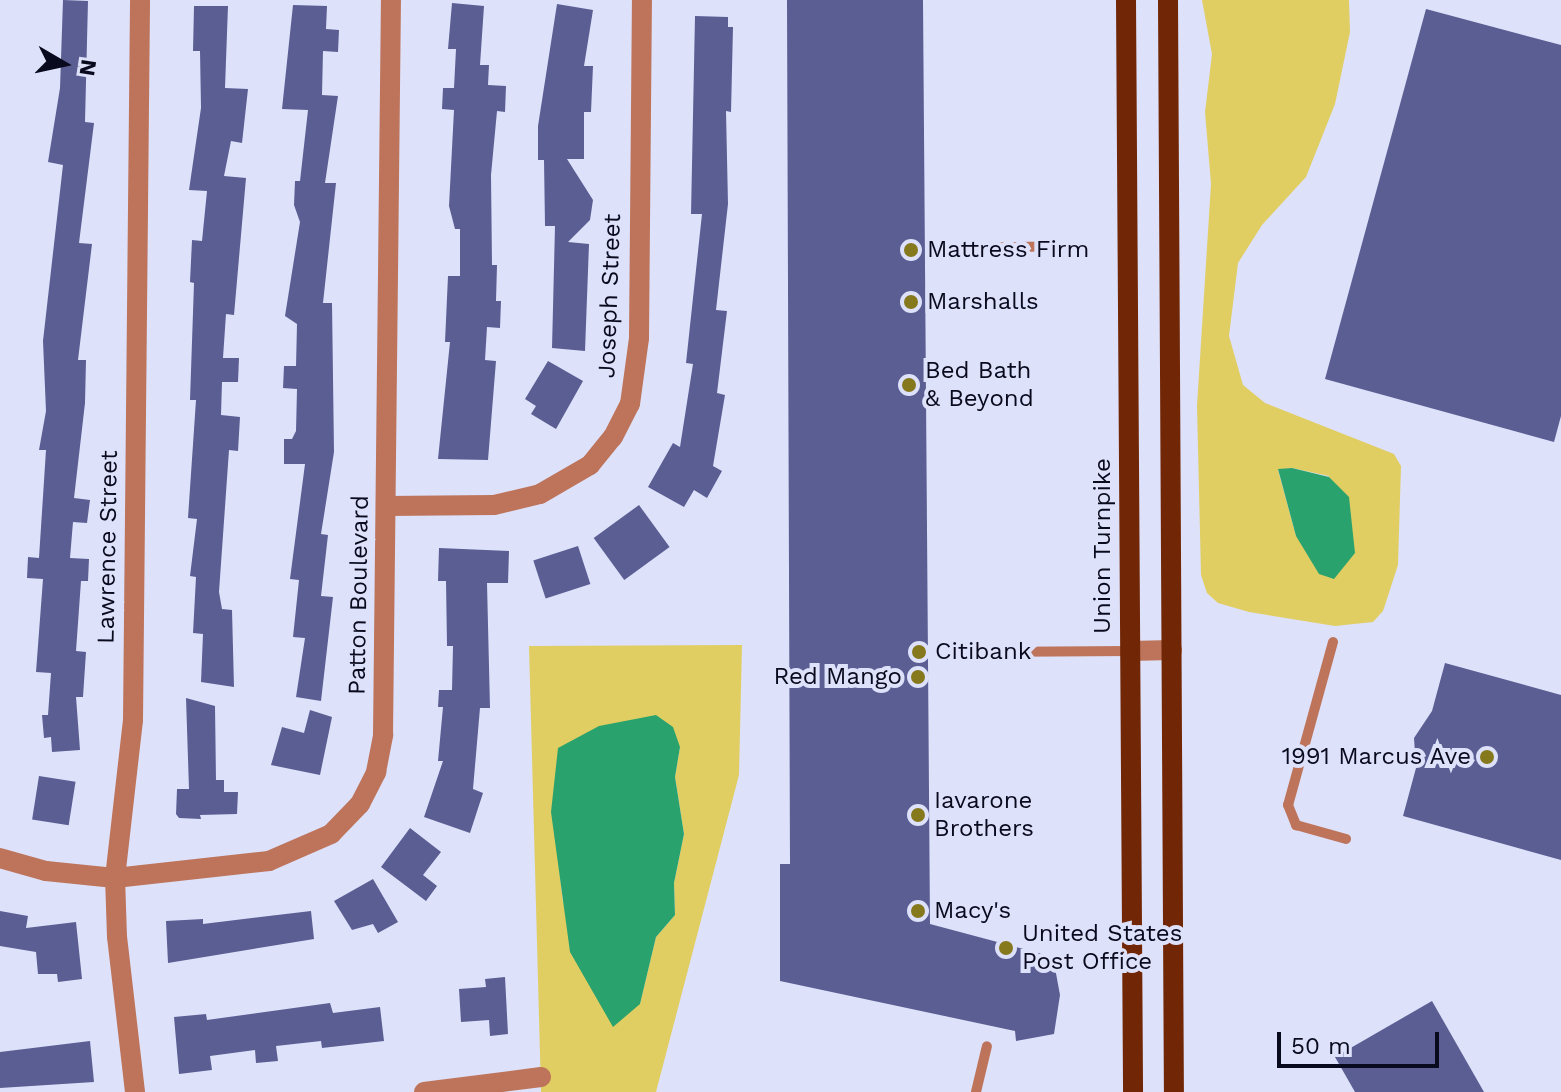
<!DOCTYPE html>
<style>
body{margin:0}
#map{position:relative;width:1561px;height:1092px;overflow:hidden;background:#dee1fa;font-family:"Work Sans",sans-serif}
div>[style]{position:absolute}
.green>*{inset:0;background:#e0ce62}
.water>*{inset:0;background:#29a26e}
.building>*{inset:0;background:#5a5e93;transform-origin:0 0}
.service>*{height:10px;margin:-5px;padding:0 5px;transform-origin:5px;border-radius:5px;background:#bd745a}
.minor>*{height:20px;margin:-10px;padding:0 10px;transform-origin:10px;border-radius:10px;background:#bd745a}
.primary>*{height:20px;margin:-10px;padding:0 10px;transform-origin:10px;border-radius:10px;background:#712605}
.dots>*{width:22px;height:22px;translate:-50% -50%;box-sizing:border-box;border:4px solid #dee1fa;border-radius:50%}
span{translate:-50% -50%;white-space:nowrap;text-align:center;line-height:1.15;-webkit-text-stroke:8px #dee1fa;paint-order:stroke}
.poi-label{font-size:24px;color:#0a0a1e}
.left{translate:0 -50%;text-align:left}
.right{translate:-100% -50%;text-align:right}
.street-label{font-size:24px;color:#0a0a1e}
.north{position:absolute;left:24px;top:24px;width:80px;height:80px;-webkit-text-stroke:6px #dee1fa;paint-order:stroke;rotate:99deg;font-size:22px;font-weight:700;line-height:32px;text-align:center;color:#0a0a1e}
.north::after{content:'';display:block;margin:auto;width:28px;height:36px;background:#0a0a1e;clip-path:polygon(50% 0,100% 100%,50% 72%,0 100%)}
.scale{position:absolute;left:1277px;top:1032px;width:162px;height:36px;box-sizing:border-box;border:4px solid #0a0a1e;border-top:0;padding-left:10px;font-size:24px;line-height:28px;white-space:nowrap;color:#0a0a1e;-webkit-text-stroke:6px #dee1fa;paint-order:stroke}
</style>
<div id="map">
<div class="green">
<div style="clip-path:polygon(evenodd,1202px 0,1349px 0,1350px 32px,1335px 104px,1306px 177px,1262px 225px,1238px 263px,1229px 336px,1243px 385px,1265px 403px,1394px 454px,1401px 466px,1398px 565px,1383px 611px,1373px 622px,1335px 626px,1249px 612px,1218px 603px,1207px 593px,1201px 575px,1197px 406px,1211px 184px,1205px 112px,1212px 54px,1202px 0,1292px 468px,1329px 476px,1296px 536px,1278px 470px,1292px 468px)"></div>
<div style="clip-path:polygon(evenodd,742px 645px,739px 775px,656px 1092px,541px 1092px,529px 646px,742px 645px,680px 747px,675px 777px,684px 834px,674px 883px,675px 915px,656px 937px,640px 1004px,563px 902px,557px 849px,680px 747px)"></div>
</div>
<div class="water">
<div style="clip-path:polygon(1292px 468px,1329px 477px,1349px 497px,1355px 553px,1334px 579px,1319px 574px,1296px 536px,1278px 469px)"></div>
<div style="clip-path:polygon(656px 715px,673px 727px,680px 747px,675px 777px,684px 834px,674px 883px,675px 915px,656px 937px,640px 1004px,613px 1027px,570px 952px,551px 812px,558px 748px,599px 726px)"></div>
</div>
<div class="building">
<div style="clip-path:polygon(63px 0,88px 1px,85px 122px,94px 123px,79px 243px,92px 244px,78px 360px,86px 360px,85px 403px,74px 498px,90px 500px,87px 523px,73px 522px,70px 558px,89px 559px,88px 581px,81px 581px,76px 651px,86px 652px,83px 697px,76px 697px,80px 750px,52px 752px,51px 737px,44px 738px,42px 715px,48px 715px,51px 673px,36px 672px,43px 579px,27px 578px,28px 557px,39px 558px,46px 450px,39px 450px,46px 411px,43px 341px,63px 165px,48px 162px,60px 88px)"></div>
<div style="clip-path:polygon(787px 0,923px 0,930px 924px,1053px 957px,1060px 995px,1054px 1034px,1016px 1041px,1015px 1031px,780px 981px,780px 864px,790px 864px)"></div>
<div style="clip-path:polygon(452px 3px,484px 6px,480px 65px,489px 65px,488px 85px,506px 86px,505px 112px,497px 111px,491px 175px,492px 265px,497px 265px,496px 301px,501px 301px,500px 328px,487px 327px,485px 360px,496px 361px,488px 460px,438px 459px,450px 342px,445px 342px,448px 276px,460px 276px,460px 229px,455px 229px,449px 206px,454px 110px,442px 109px,443px 88px,454px 88px,456px 49px,448px 49px)"></div>
<div style="clip-path:polygon(557px 4px,593px 10px,584px 66px,593px 66px,591px 112px,584px 112px,584px 159px,567px 159px,593px 200px,590px 220px,568px 242px,589px 244px,585px 351px,552px 348px,555px 226px,545px 226px,544px 160px,538px 160px,538px 126px)"></div>
<div style="clip-path:polygon(293px 5px,327px 6px,326px 29px,339px 30px,338px 52px,323px 51px,322px 95px,338px 96px,325px 183px,336px 183px,323px 303px,332px 303px,334px 452px,321px 534px,328px 535px,321px 596px,333px 597px,321px 701px,296px 697px,305px 638px,293px 637px,299px 580px,290px 579px,305px 464px,284px 464px,284px 439px,292px 439px,296px 431px,297px 389px,283px 388px,284px 366px,296px 366px,297px 324px,285px 316px,300px 222px,294px 205px,295px 181px,300px 181px,308px 110px,282px 109px)"></div>
<div style="clip-path:polygon(194px 6px,228px 6px,225px 88px,248px 89px,242px 143px,231px 141px,224px 176px,246px 178px,234px 315px,226px 314px,223px 358px,239px 358px,238px 382px,222px 382px,221px 415px,240px 417px,238px 451px,229px 450px,219px 592px,222px 609px,232px 610px,234px 687px,201px 682px,203px 634px,193px 633px,196px 577px,190px 576px,197px 519px,188px 518px,196px 400px,190px 400px,194px 283px,190px 282px,192px 240px,202px 241px,207px 191px,189px 190px,201px 108px,200px 51px,193px 51px)"></div>
<div style="clip-path:polygon(1426px 9px,1561px 45px,1561px 416px,1554px 442px,1325px 379px)"></div>
<div style="clip-path:polygon(695px 16px,728px 17px,728px 27px,733px 27px,731px 112px,726px 111px,728px 204px,716px 310px,727px 311px,717px 393px,725px 395px,713px 466px,722px 471px,707px 498px,694px 490px,684px 507px,648px 487px,673px 443px,680px 447px,693px 364px,686px 363px,702px 214px,691px 214px)"></div>
<div style="clip-path:polygon(548px 361px,583px 381px,556px 429px,531px 414px,536px 406px,525px 399px)"></div>
<div style="left:639px;top:505px;width:52px;height:56px;rotate:54deg"></div>
<div style="left:578px;top:546px;width:40px;height:47px;rotate:72deg"></div>
<div style="clip-path:polygon(439px 548px,509px 551px,508px 583px,487px 583px,490px 708px,480px 708px,473px 789px,483px 793px,470px 833px,424px 817px,443px 761px,438px 761px,443px 707px,438px 707px,439px 690px,452px 690px,453px 646px,447px 646px,446px 581px,438px 581px)"></div>
<div style="clip-path:polygon(1445px 663px,1561px 695px,1561px 860px,1403px 816px,1416px 768px,1414px 738px,1432px 711px)"></div>
<div style="clip-path:polygon(186px 698px,215px 706px,216px 780px,224px 780px,224px 792px,238px 792px,237px 814px,200px 815px,201px 819px,179px 818px,176px 814px,177px 789px,189px 789px)"></div>
<div style="clip-path:polygon(310px 710px,332px 717px,320px 775px,271px 765px,282px 727px,304px 733px)"></div>
<div style="left:39px;top:776px;width:37px;height:44px;rotate:9deg"></div>
<div style="clip-path:polygon(410px 828px,441px 852px,423px 875px,437px 886px,426px 901px,381px 867px)"></div>
<div style="clip-path:polygon(373px 879px,398px 922px,378px 933px,373px 924px,352px 930px,334px 901px)"></div>
<div style="clip-path:polygon(0 911px,28px 916px,26px 928px,76px 922px,82px 979px,58px 982px,57px 974px,38px 974px,36px 952px,0 946px)"></div>
<div style="clip-path:polygon(311px 911px,314px 939px,168px 963px,166px 921px,203px 919px,203px 924px)"></div>
<div style="clip-path:polygon(505px 977px,508px 1034px,490px 1036px,489px 1020px,461px 1022px,459px 989px,486px 987px,485px 979px)"></div>
<div style="clip-path:polygon(1432px 1001px,1484px 1092px,1355px 1092px,1335px 1057px)"></div>
<div style="clip-path:polygon(330px 1003px,333px 1013px,380px 1007px,384px 1041px,322px 1048px,321px 1041px,276px 1046px,278px 1061px,256px 1063px,255px 1050px,210px 1056px,212px 1070px,179px 1074px,174px 1017px,206px 1014px,207px 1020px)"></div>
<div style="clip-path:polygon(90px 1041px,94px 1082px,0 1088px,0 1052px)"></div>
</div>
<div class="service">
<div style="left:948px;top:248px;width:124px;rotate:-0.9deg"></div>
<div style="left:1333px;top:642px;width:169px;rotate:105.4deg"></div>
<div style="left:1288px;top:805px;width:22px;rotate:68deg"></div>
<div style="left:1296px;top:825px;width:52px;rotate:15.6deg"></div>
<div style="left:952px;top:652px;width:178px;rotate:-0.3deg"></div>
<div style="left:976px;top:1092px;width:47px;rotate:-76.6deg"></div>
</div>
<div class="minor">
<div style="left:387px;top:506px;width:107px;rotate:-0.5deg"></div>
<div style="left:494px;top:505px;width:47px;rotate:-13.4deg"></div>
<div style="left:540px;top:494px;width:58px;rotate:-30.1deg"></div>
<div style="left:590px;top:465px;width:36px;rotate:-51deg"></div>
<div style="left:613px;top:437px;width:37px;rotate:-63deg"></div>
<div style="left:630px;top:404px;width:67px;rotate:-82.2deg"></div>
<div style="left:639px;top:338px;width:338px;rotate:-89.5deg"></div>
<div style="left:1130px;top:651px;width:42px;rotate:-1.4deg"></div>
<div style="left:0;top:858px;width:48px;rotate:15.8deg"></div>
<div style="left:46px;top:871px;width:69px;rotate:5.8deg"></div>
<div style="left:115px;top:878px;width:155px;rotate:-6.3deg"></div>
<div style="left:269px;top:861px;width:68px;rotate:-23.5deg"></div>
<div style="left:331px;top:834px;width:42px;rotate:-46deg"></div>
<div style="left:360px;top:804px;width:36px;rotate:-63deg"></div>
<div style="left:376px;top:772px;width:38px;rotate:-79deg"></div>
<div style="left:383px;top:735px;width:735px;rotate:-89.38deg"></div>
<div style="left:135px;top:1092px;width:156px;rotate:-96.6deg"></div>
<div style="left:117px;top:937px;width:59px;rotate:-91.9deg"></div>
<div style="left:115px;top:878px;width:159px;rotate:-83.5deg"></div>
<div style="left:133px;top:720px;width:720px;rotate:-89.44deg"></div>
<div style="left:424px;top:1092px;width:118px;rotate:-7.3deg"></div>
</div>
<div class="primary">
<div style="left:1126px;top:0;width:1092px;rotate:89.63deg"></div>
<div style="left:1168px;top:0;width:1092px;rotate:89.69deg"></div>
</div>
<div class="dots">
<div style="left:911px;top:250px;background:#86781d"></div>
<div style="left:911px;top:302px;background:#86781d"></div>
<div style="left:909px;top:385px;background:#86781d"></div>
<div style="left:919px;top:652px;background:#86781d"></div>
<div style="left:918px;top:677px;background:#86781d"></div>
<div style="left:1487px;top:757px;background:#86781d"></div>
<div style="left:918px;top:815px;background:#86781d"></div>
<div style="left:918px;top:911px;background:#86781d"></div>
<div style="left:1006px;top:948px;background:#86781d"></div>
</div>
<div class="poi-label">
<span class="left" style="left:927px;top:250px">Mattress Firm</span>
<span class="left" style="left:927px;top:302px">Marshalls</span>
<span class="left" style="left:925px;top:385px">Bed Bath<br>&amp; Beyond</span>
<span class="left" style="left:935px;top:652px">Citibank</span>
<span class="right" style="left:902px;top:677px">Red Mango</span>
<span class="right" style="left:1471px;top:757px">1991 Marcus Ave</span>
<span class="left" style="left:934px;top:815px">Iavarone<br>Brothers</span>
<span class="left" style="left:934px;top:911px">Macy's</span>
<span class="left" style="left:1022px;top:948px">United States<br>Post Office</span>
</div>
<div class="street-label">
<span style="left:610px;top:296px;rotate:-88deg">Joseph Street</span>
<span style="left:1103px;top:546px;rotate:-90deg">Union Turnpike</span>
<span style="left:108px;top:547px;rotate:-89deg">Lawrence Street</span>
<span style="left:359px;top:595px;rotate:-89deg">Patton Boulevard</span>
</div>
<div class="north">N</div>
<div class="scale">50 m</div>
</div>
